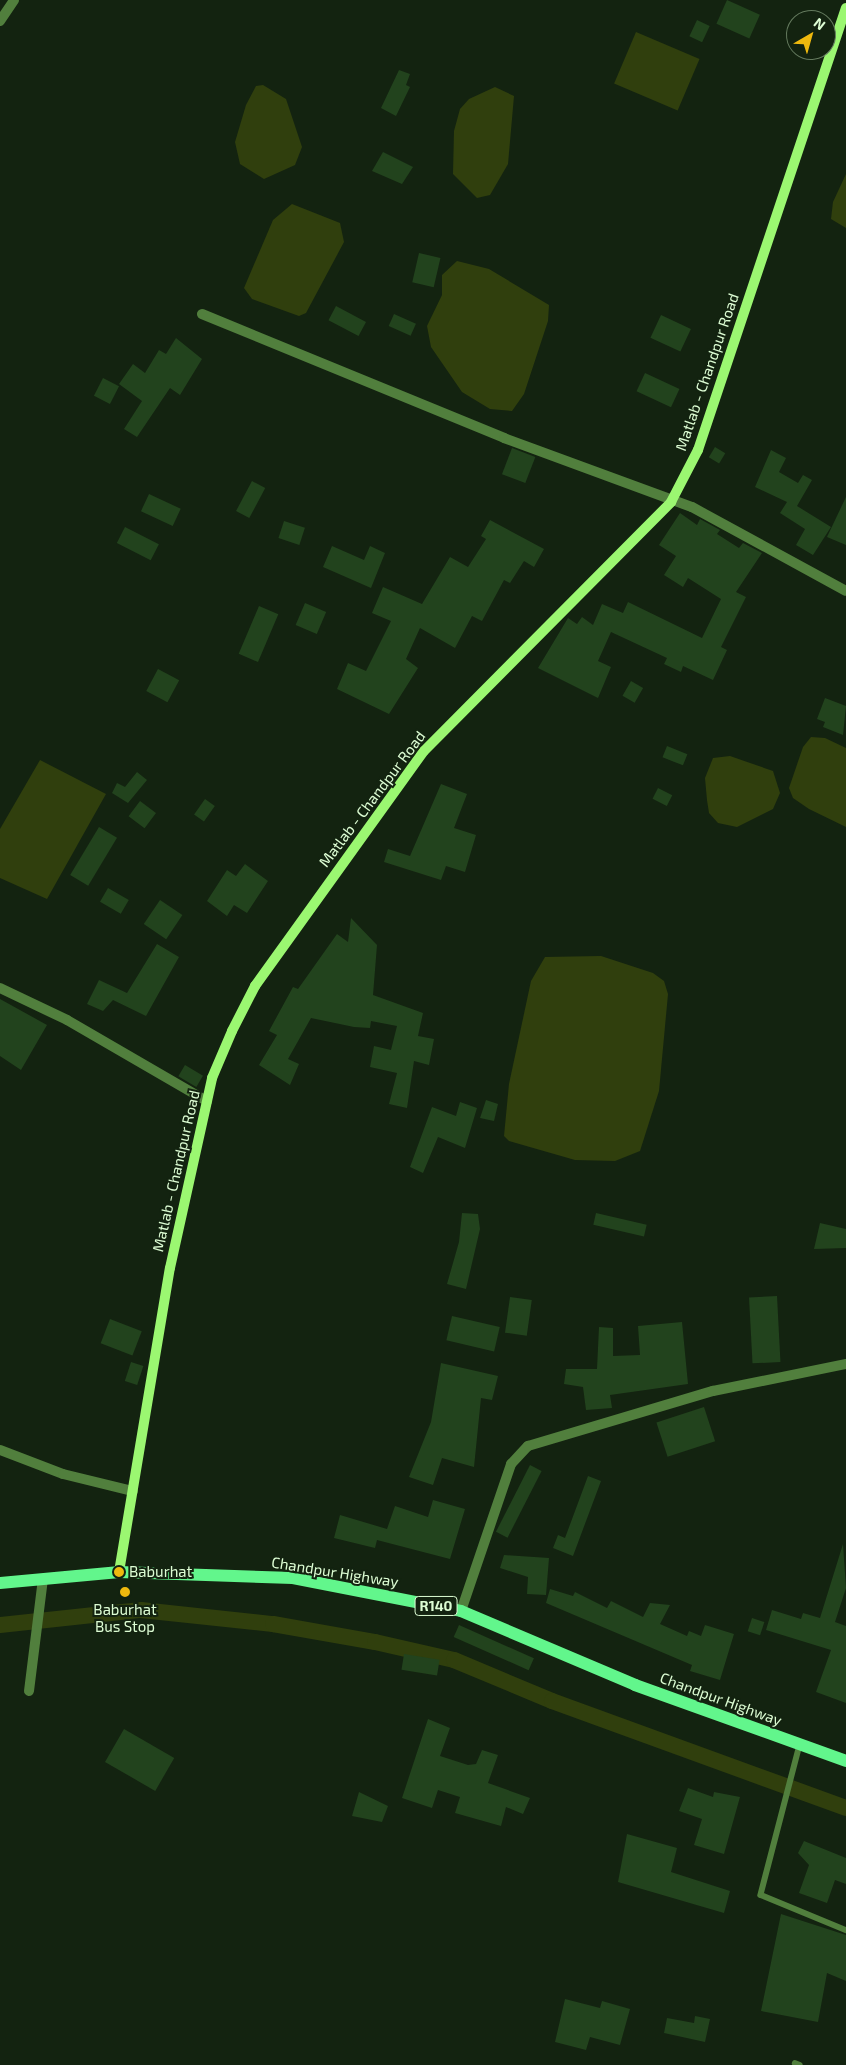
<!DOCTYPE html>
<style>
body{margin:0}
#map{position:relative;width:846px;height:2065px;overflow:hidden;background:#132310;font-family:"Exo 2",sans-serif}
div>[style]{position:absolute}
.water>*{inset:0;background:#303f0d;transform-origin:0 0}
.canal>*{height:16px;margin:-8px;padding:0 8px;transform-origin:8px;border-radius:8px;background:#303f0d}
.building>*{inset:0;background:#22431d;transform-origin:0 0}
.service>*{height:5.5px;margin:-2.75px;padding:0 2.75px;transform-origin:2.75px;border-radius:2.75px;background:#517f3d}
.minor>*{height:10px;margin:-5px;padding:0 5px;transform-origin:5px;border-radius:5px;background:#517f3d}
.secondary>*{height:10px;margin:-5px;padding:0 5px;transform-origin:5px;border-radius:5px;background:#9bf771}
.primary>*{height:12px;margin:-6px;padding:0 6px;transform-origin:6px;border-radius:6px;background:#62f68c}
.dots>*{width:14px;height:14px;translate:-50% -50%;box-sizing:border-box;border:2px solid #132310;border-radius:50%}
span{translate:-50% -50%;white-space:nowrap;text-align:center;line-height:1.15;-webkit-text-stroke:4px #132310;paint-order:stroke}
.shield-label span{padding:1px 4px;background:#132310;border:1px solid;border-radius:4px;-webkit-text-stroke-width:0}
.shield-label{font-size:14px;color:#ddfdd4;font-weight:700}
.street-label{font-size:15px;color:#ddfdd4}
.poi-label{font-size:15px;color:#ddfdd4}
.left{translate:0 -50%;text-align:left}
.north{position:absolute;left:786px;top:10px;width:50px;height:50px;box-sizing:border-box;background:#132310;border:1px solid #647a5e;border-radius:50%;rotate:38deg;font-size:14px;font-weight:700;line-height:20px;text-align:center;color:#ddfdd4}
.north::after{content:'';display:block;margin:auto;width:18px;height:22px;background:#efb90e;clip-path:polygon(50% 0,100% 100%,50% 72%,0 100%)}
</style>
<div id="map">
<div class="water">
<div style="left:636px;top:32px;width:69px;height:56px;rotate:23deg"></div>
<div style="clip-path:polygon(263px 85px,286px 99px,302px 147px,295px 165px,264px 179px,240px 164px,235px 142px,246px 105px,256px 86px)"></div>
<div style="clip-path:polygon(495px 87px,514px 96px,508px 164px,490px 195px,477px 198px,453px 174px,454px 131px,460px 109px,469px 99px)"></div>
<div style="clip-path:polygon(846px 174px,846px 228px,831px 219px,833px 202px)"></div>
<div style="clip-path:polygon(292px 204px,340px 223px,344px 242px,306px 313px,299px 316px,252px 299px,244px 288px,273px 220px)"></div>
<div style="clip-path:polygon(457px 261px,489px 269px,549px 305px,548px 321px,524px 394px,512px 411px,490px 409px,462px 392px,431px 347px,427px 326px,442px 295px,442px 275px)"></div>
<div style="clip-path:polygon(811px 737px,825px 738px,846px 748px,846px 827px,809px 809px,793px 798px,789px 788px,803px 747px)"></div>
<div style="clip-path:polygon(730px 756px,773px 771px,780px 793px,773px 809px,737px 827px,718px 823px,709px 813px,707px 800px,705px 778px,713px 758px)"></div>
<div style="clip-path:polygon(40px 760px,106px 794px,47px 899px,0 878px,0 829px)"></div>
<div style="clip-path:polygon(601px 956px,653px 973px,664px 981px,668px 994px,659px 1091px,640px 1151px,615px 1161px,575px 1160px,509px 1141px,504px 1136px,509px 1084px,531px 981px,545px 957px)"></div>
</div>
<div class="canal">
<div style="left:0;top:1625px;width:142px;rotate:-6.1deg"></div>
<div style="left:141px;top:1610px;width:133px;rotate:6.1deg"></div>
<div style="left:273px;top:1624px;width:104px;rotate:10deg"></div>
<div style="left:375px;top:1642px;width:81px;rotate:12.8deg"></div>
<div style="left:454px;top:1660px;width:106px;rotate:22.7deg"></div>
<div style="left:552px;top:1701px;width:313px;rotate:20deg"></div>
</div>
<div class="building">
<div style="left:727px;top:0;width:36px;height:26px;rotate:24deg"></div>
<div style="left:697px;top:20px;width:14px;height:18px;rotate:25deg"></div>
<div style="clip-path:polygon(399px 70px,410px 74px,406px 85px,410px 87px,396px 116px,381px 108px)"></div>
<div style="clip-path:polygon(383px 152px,413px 167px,402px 184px,372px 171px)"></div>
<div style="left:419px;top:253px;width:22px;height:30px;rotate:13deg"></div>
<div style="left:336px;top:306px;width:34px;height:16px;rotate:28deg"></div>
<div style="left:394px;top:314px;width:24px;height:13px;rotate:24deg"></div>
<div style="left:661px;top:315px;width:33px;height:25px;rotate:25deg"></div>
<div style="clip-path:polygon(176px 338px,202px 359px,180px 395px,170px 388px,137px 437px,124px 429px,142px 401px,119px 384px,133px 364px,145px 373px,159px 350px,166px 354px)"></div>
<div style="left:645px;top:373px;width:38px;height:20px;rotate:25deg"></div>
<div style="left:103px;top:378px;width:18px;height:20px;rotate:27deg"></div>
<div style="left:715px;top:447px;width:12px;height:12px;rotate:31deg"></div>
<div style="left:512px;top:448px;width:25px;height:28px;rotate:21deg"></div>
<div style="clip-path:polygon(771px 450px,786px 458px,779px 472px,798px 483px,803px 475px,812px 480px,797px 506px,831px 527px,813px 555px,796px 545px,805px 529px,780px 513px,787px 502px,755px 487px)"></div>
<div style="left:252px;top:481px;width:15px;height:34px;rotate:28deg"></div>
<div style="left:149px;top:494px;width:35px;height:19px;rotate:25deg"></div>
<div style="clip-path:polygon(846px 497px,846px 545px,827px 537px)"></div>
<div style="clip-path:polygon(680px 513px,697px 525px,700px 519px,720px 530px,717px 534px,739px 548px,743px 543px,762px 553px,736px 592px,746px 597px,721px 647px,727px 650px,713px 680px,683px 666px,681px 672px,664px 664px,667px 658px,611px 632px,598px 661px,611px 667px,598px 698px,538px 668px,568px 618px,577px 624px,582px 617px,593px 625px,602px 604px,623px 613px,628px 602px,702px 638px,721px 599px,688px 578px,683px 587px,664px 575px,676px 556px,659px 545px)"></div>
<div style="clip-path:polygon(490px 520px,544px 549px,534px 567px,524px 561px,510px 583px,504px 580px,482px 621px,472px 616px,455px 648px,420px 628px,406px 659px,418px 668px,389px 714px,337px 689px,348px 663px,366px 671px,391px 621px,372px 613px,383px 587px,422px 604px,450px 557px,468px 567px,486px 539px,481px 536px)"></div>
<div style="left:284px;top:521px;width:22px;height:18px;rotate:18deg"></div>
<div style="left:125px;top:527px;width:38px;height:18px;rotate:27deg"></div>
<div style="clip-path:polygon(332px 546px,364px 560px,370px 546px,385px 553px,371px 588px,323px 567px)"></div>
<div style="left:305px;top:603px;width:23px;height:24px;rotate:23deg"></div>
<div style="left:259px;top:606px;width:21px;height:52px;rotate:23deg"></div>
<div style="left:158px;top:669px;width:24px;height:25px;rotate:28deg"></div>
<div style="left:631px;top:681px;width:14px;height:17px;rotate:30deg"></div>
<div style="clip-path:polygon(825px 698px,846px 706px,843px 735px,823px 727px,825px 722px,817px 719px)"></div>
<div style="left:667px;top:746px;width:22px;height:12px;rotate:22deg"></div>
<div style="clip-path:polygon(137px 772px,147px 780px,128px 803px,112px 793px,117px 783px,125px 787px)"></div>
<div style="clip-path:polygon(441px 784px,467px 794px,454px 828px,476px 835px,465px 872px,446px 866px,441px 880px,384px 862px,388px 849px,410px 856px)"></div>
<div style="left:658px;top:788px;width:16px;height:12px;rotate:27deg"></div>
<div style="left:205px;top:799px;width:12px;height:19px;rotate:35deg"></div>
<div style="left:140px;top:801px;width:20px;height:19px;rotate:37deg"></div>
<div style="left:99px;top:827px;width:21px;height:56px;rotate:31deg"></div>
<div style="clip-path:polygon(245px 864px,268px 881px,247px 913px,234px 905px,227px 916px,207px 901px,227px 870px,236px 876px)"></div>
<div style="left:108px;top:888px;width:24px;height:16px;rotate:30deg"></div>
<div style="left:160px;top:900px;width:27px;height:29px;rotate:34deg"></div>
<div style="clip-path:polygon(351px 918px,377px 945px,373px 995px,423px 1013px,418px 1036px,434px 1039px,429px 1065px,414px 1061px,407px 1108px,389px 1104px,397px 1073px,370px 1067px,374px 1046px,391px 1050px,397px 1026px,371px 1021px,370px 1028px,354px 1027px,311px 1018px,288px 1059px,299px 1064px,290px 1085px,259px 1065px,277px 1035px,269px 1031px,293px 987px,298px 989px,337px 934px,348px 942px)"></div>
<div style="clip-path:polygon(157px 944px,179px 957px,146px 1016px,113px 1000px,103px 1011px,87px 1004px,99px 980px,127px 993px)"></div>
<div style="clip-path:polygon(0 999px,47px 1025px,21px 1070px,0 1056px)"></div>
<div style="left:185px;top:1065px;width:21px;height:13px;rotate:31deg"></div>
<div style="clip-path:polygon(486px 1100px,498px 1104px,494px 1121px,480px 1118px)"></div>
<div style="clip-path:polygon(460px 1102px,477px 1108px,465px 1148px,438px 1137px,423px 1173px,410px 1167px,432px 1107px,456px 1116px)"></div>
<div style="clip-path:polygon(462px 1213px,478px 1214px,480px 1229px,466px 1289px,447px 1284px,459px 1242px)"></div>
<div style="left:596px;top:1213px;width:52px;height:12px;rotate:13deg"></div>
<div style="clip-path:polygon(820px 1223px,846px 1229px,846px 1248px,814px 1249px)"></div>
<div style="left:777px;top:1296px;width:66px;height:28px;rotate:87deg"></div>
<div style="left:510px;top:1297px;width:22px;height:36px;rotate:8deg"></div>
<div style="left:452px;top:1316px;width:49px;height:25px;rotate:13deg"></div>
<div style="left:110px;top:1319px;width:34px;height:26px;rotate:21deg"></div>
<div style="clip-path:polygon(682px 1322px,688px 1384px,610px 1395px,612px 1408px,586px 1410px,583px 1387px,564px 1384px,566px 1369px,597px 1369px,599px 1327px,613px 1328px,613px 1356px,640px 1355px,638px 1326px)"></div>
<div style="left:131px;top:1362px;width:13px;height:20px;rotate:18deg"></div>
<div style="clip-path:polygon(441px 1363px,498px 1376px,492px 1400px,481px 1398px,474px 1467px,442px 1458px,433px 1485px,409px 1477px,431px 1422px)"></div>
<div style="left:704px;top:1407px;width:36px;height:50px;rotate:72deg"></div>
<div style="left:530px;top:1465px;width:13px;height:75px;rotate:27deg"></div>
<div style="clip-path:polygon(588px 1476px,601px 1481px,573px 1556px,553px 1548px,558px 1535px,565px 1538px)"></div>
<div style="clip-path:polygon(433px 1500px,465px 1509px,450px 1559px,377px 1540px,375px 1548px,334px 1538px,340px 1515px,387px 1529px,395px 1506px,428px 1517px)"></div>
<div style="clip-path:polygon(843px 1544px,846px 1588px,835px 1622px,846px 1626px,846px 1703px,816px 1692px,831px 1650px,766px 1630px,772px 1610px,801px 1619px,803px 1613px,820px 1618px)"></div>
<div style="clip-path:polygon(504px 1555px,549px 1558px,546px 1595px,527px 1594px,528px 1577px,500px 1568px)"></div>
<div style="clip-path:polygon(550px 1589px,573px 1596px,575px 1592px,607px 1608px,611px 1601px,643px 1617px,650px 1603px,670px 1605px,660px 1624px,687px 1636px,689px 1631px,701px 1636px,705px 1625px,734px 1634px,720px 1680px,690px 1671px,692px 1665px,546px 1603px)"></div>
<div style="left:752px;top:1618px;width:13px;height:14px;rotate:18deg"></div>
<div style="left:459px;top:1625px;width:82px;height:13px;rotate:24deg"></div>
<div style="left:404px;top:1654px;width:36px;height:16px;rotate:9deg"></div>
<div style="clip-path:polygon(428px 1719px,450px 1728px,440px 1756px,468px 1765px,476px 1764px,482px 1750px,498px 1755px,488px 1783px,530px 1798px,523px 1814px,506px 1807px,501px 1826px,455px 1813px,460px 1797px,438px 1790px,432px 1808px,402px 1798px)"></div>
<div style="left:124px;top:1729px;width:58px;height:38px;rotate:30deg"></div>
<div style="clip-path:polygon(688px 1788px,713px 1797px,714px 1792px,740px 1797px,724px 1854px,694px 1845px,702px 1819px,679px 1811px)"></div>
<div style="clip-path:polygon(359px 1792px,388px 1806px,382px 1822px,352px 1816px)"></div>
<div style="clip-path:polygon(627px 1834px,677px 1848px,671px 1872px,730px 1891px,724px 1913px,618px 1882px)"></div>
<div style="clip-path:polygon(804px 1841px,846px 1858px,846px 1884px,835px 1880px,827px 1903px,799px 1893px,809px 1865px,798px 1853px)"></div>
<div style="clip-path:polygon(781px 1914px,846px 1935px,846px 1981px,827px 1973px,818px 2022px,761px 2011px)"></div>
<div style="clip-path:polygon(565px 1999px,600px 2008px,602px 2001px,630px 2009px,620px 2045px,590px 2037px,586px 2050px,555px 2042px)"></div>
<div style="clip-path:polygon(695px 2016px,710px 2019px,705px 2042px,664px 2033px,667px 2018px,694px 2023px)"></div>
</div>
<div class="service">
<div style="left:800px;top:1745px;width:155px;rotate:104.6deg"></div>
<div style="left:761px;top:1895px;width:92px;rotate:22.4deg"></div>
<div style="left:795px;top:2063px;width:5px;rotate:22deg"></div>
</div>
<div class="minor">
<div style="left:0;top:21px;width:25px;rotate:-56deg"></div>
<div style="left:202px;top:314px;width:326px;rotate:22.3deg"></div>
<div style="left:504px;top:438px;width:200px;rotate:20.2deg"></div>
<div style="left:692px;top:507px;width:175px;rotate:28.6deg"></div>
<div style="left:0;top:988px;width:74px;rotate:25.5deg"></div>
<div style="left:67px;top:1020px;width:162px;rotate:30.1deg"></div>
<div style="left:0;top:1450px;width:67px;rotate:20.9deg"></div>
<div style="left:63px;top:1474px;width:72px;rotate:13.7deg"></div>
<div style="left:461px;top:1611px;width:155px;rotate:-71.2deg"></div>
<div style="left:511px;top:1464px;width:25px;rotate:-47deg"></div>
<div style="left:528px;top:1446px;width:193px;rotate:-16.6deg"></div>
<div style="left:713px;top:1391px;width:136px;rotate:-11.5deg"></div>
<div style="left:29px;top:1691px;width:113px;rotate:-82.9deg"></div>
</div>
<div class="secondary">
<div style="left:119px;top:1572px;width:308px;rotate:-80.5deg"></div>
<div style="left:170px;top:1268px;width:195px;rotate:-77.5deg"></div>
<div style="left:212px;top:1078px;width:51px;rotate:-66.9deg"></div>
<div style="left:232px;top:1031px;width:51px;rotate:-62.9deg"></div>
<div style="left:255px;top:986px;width:289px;rotate:-54.3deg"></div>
<div style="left:424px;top:751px;width:351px;rotate:-45.2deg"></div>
<div style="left:671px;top:502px;width:59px;rotate:-62.6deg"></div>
<div style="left:698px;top:450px;width:466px;rotate:-71.5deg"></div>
</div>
<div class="primary">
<div style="left:0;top:1583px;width:120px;rotate:-5.3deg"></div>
<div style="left:119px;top:1572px;width:174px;rotate:2deg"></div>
<div style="left:293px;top:1578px;width:171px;rotate:11.1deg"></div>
<div style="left:461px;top:1611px;width:189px;rotate:23deg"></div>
<div style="left:635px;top:1685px;width:224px;rotate:19.8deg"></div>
</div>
<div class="dots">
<div style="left:119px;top:1572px;background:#efb90e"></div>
<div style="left:125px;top:1592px;background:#efb90e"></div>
</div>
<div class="shield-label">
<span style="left:436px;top:1606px">R140</span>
</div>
<div class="street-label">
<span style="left:707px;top:372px;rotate:-71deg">Matlab - Chandpur Road</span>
<span style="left:372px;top:799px;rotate:-53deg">Matlab - Chandpur Road</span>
<span style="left:176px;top:1171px;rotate:-77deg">Matlab - Chandpur Road</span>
<span style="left:335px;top:1572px;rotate:9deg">Chandpur Highway</span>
<span style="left:721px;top:1699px;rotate:20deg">Chandpur Highway</span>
</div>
<div class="poi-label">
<span class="left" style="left:129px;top:1572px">Baburhat</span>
<span style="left:125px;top:1618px">Baburhat<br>Bus Stop</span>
</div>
<div class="north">N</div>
</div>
